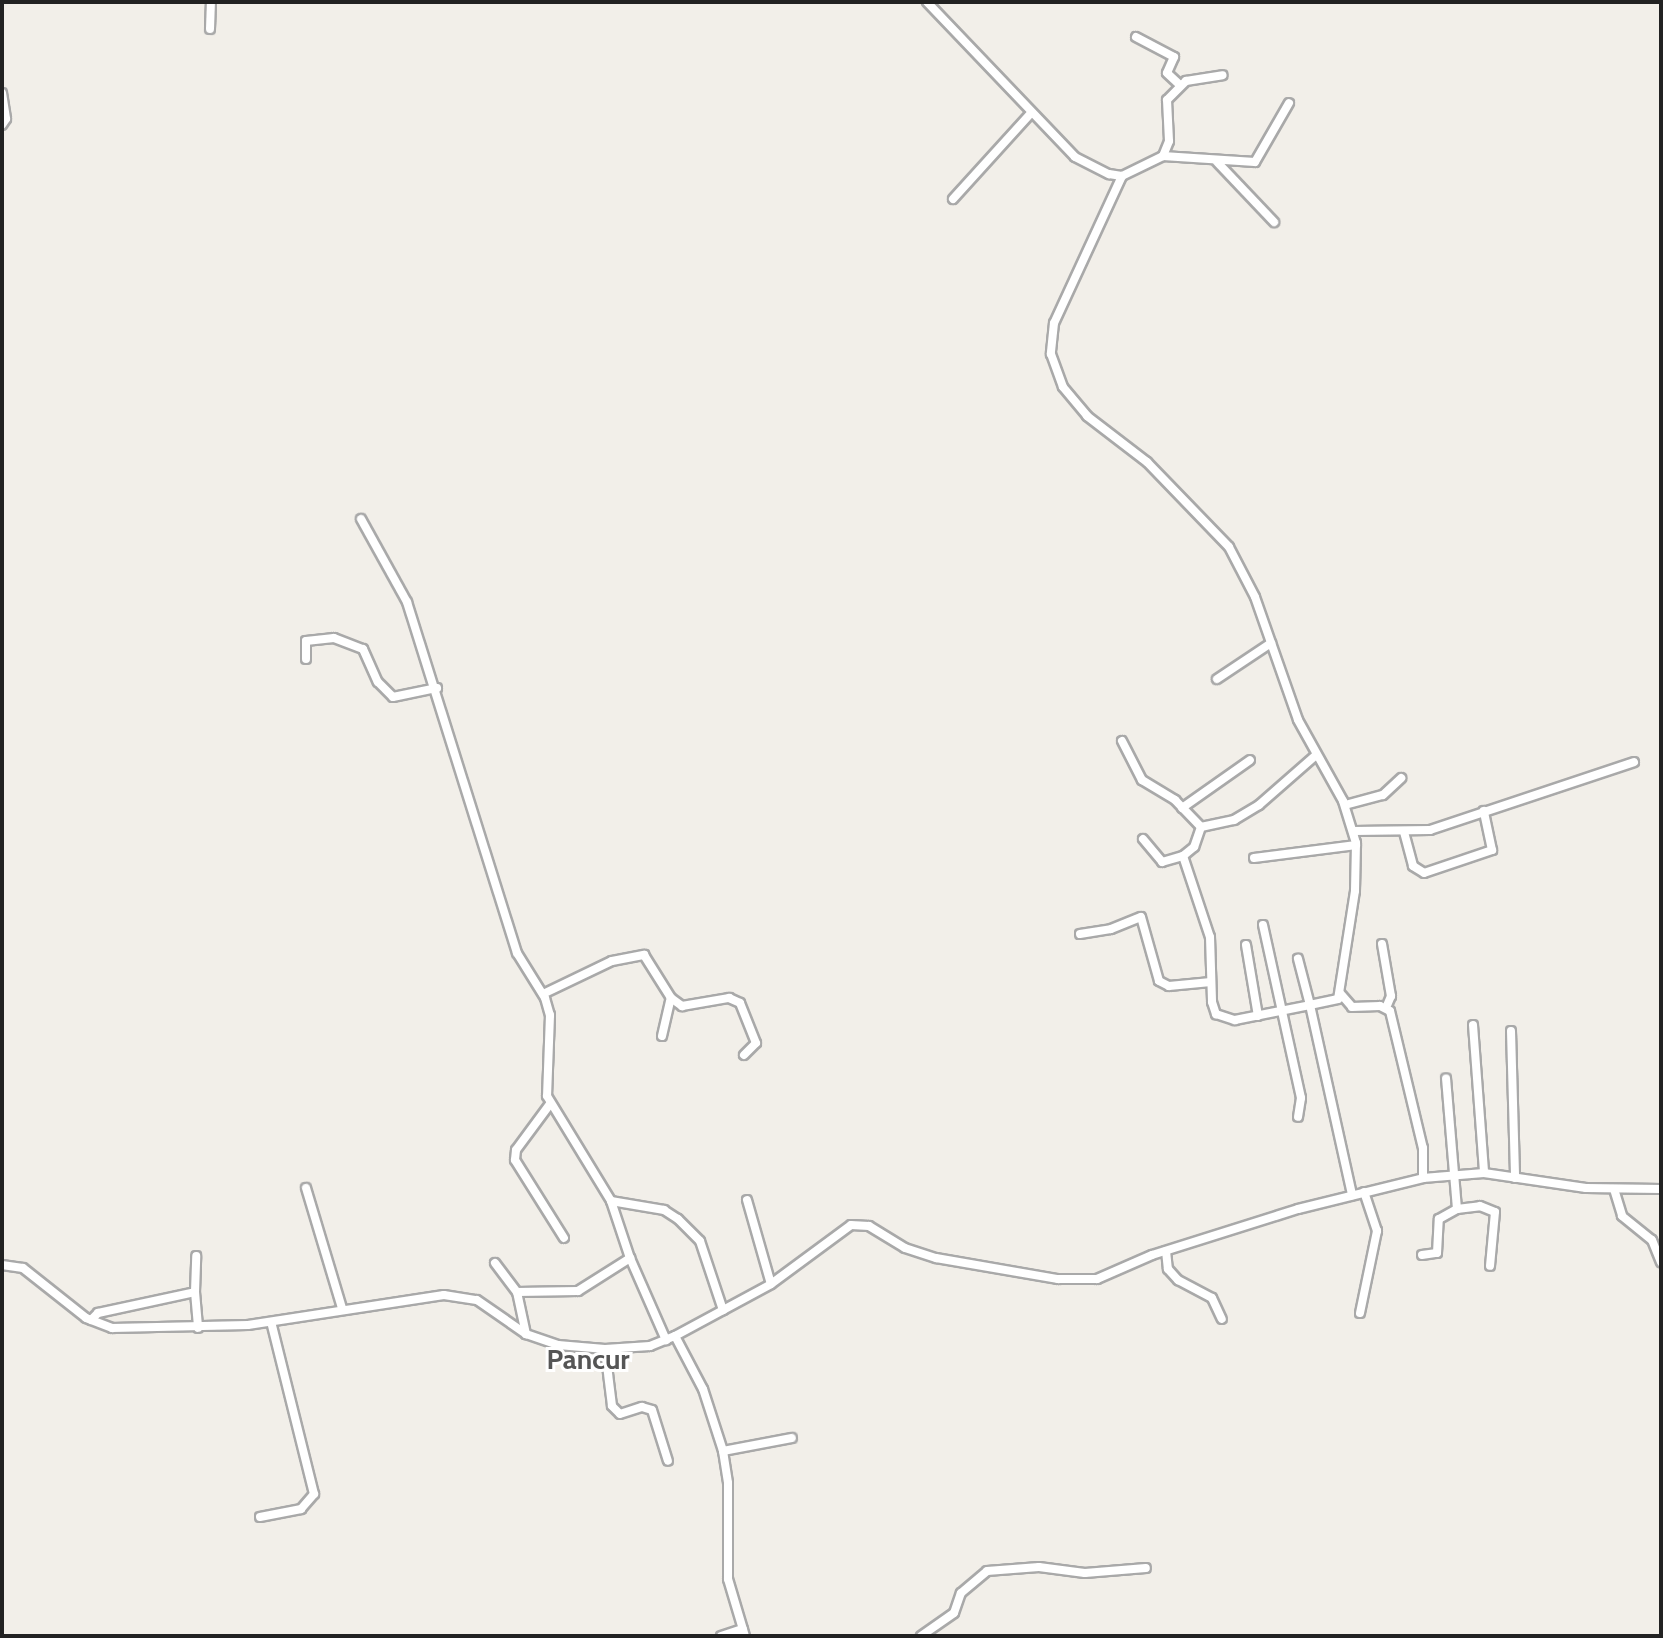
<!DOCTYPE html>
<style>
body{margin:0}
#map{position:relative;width:1663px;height:1638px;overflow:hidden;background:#f2efe9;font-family:Cabin,sans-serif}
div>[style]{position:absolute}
.roads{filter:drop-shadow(2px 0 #a9a9a9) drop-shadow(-2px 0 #a9a9a9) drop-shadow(0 2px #a9a9a9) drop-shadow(0 -2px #a9a9a9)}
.street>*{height:8px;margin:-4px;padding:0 4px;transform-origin:4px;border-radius:4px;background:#fff}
span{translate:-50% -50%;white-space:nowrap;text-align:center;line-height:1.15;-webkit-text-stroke:6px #fff;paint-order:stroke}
.quarter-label{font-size:28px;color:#555;font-weight:700}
.frame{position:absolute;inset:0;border:4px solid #222;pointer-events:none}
</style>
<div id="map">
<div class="roads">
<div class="street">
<div style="left:927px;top:2px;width:214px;rotate:46.3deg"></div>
<div style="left:1075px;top:157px;width:38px;rotate:27deg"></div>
<div style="left:1109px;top:174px;width:13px;rotate:9deg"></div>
<div style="left:1122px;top:176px;width:46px;rotate:-26deg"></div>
<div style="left:1163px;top:156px;width:16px;rotate:-68deg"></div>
<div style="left:1169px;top:141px;width:41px;rotate:-92.8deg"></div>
<div style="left:1167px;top:100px;width:27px;rotate:-45deg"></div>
<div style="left:1186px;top:81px;width:37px;rotate:-9deg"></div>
<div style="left:210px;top:29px;width:27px;rotate:-88deg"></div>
<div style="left:1136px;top:37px;width:43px;rotate:27.8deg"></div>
<div style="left:1174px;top:57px;width:17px;rotate:114deg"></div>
<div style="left:1167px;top:73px;width:18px;rotate:43deg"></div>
<div style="left:2px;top:93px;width:26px;rotate:81deg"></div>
<div style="left:6px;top:119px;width:7px;rotate:124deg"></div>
<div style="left:1163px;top:156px;width:92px;rotate:3.7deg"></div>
<div style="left:1255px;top:162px;width:68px;rotate:-60deg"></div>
<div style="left:1217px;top:162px;width:83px;rotate:46.5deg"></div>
<div style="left:1122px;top:176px;width:162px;rotate:114.8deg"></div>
<div style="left:1054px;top:323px;width:31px;rotate:96deg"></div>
<div style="left:1051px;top:354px;width:35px;rotate:70deg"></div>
<div style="left:1063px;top:387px;width:38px;rotate:50deg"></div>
<div style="left:1087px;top:416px;width:76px;rotate:37.5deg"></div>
<div style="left:1147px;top:462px;width:118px;rotate:46deg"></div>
<div style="left:1229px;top:547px;width:56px;rotate:62.5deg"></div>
<div style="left:1255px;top:597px;width:130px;rotate:70.7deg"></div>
<div style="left:1298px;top:720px;width:93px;rotate:60.9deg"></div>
<div style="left:1343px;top:801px;width:44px;rotate:72.8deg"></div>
<div style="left:1356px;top:843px;width:48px;rotate:91.2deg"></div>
<div style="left:1355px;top:891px;width:109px;rotate:98.9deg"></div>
<div style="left:1338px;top:999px;width:29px;rotate:168deg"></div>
<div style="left:1310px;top:1005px;width:48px;rotate:-104.6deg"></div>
<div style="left:953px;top:199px;width:116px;rotate:-47.8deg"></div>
<div style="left:361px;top:519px;width:95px;rotate:61deg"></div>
<div style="left:407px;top:602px;width:368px;rotate:72.6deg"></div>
<div style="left:517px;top:953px;width:53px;rotate:58.1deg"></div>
<div style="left:545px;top:998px;width:18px;rotate:74deg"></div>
<div style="left:550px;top:1015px;width:81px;rotate:92.1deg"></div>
<div style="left:547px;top:1096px;width:123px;rotate:58.6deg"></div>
<div style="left:611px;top:1201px;width:60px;rotate:71.6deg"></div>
<div style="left:630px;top:1258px;width:90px;rotate:66.3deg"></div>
<div style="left:306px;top:659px;width:18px;rotate:-90deg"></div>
<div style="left:306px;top:641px;width:28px;rotate:-6deg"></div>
<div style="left:334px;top:638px;width:31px;rotate:21deg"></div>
<div style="left:363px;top:649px;width:36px;rotate:66deg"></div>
<div style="left:378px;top:682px;width:21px;rotate:45deg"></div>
<div style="left:393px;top:697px;width:45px;rotate:-11.6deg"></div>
<div style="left:1217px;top:679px;width:65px;rotate:-33.7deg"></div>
<div style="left:1122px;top:741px;width:44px;rotate:62.9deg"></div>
<div style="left:1142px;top:780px;width:39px;rotate:31deg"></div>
<div style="left:1175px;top:800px;width:37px;rotate:46deg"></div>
<div style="left:1201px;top:827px;width:21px;rotate:109deg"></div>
<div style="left:1194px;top:847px;width:14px;rotate:141deg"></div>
<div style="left:1183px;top:856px;width:85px;rotate:71.6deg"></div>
<div style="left:1210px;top:937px;width:65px;rotate:88.2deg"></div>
<div style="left:1212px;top:1002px;width:13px;rotate:72deg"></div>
<div style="left:1216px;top:1014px;width:20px;rotate:18deg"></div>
<div style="left:1235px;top:1020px;width:76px;rotate:-11.3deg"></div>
<div style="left:1310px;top:1005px;width:195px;rotate:77.5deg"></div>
<div style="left:1345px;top:805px;width:39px;rotate:-15deg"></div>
<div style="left:1383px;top:795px;width:25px;rotate:-43deg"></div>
<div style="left:1182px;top:808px;width:83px;rotate:-35.2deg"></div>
<div style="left:1201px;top:827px;width:34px;rotate:-12deg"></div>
<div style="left:1234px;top:820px;width:29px;rotate:-31deg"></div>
<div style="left:1259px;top:805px;width:74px;rotate:-41.2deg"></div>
<div style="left:1354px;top:831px;width:76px;rotate:-0.8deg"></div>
<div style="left:1430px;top:830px;width:215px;rotate:-18.4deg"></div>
<div style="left:1404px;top:832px;width:35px;rotate:75deg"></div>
<div style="left:1413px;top:866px;width:13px;rotate:32deg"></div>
<div style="left:1424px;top:873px;width:72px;rotate:-18.7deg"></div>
<div style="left:1492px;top:850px;width:40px;rotate:-102deg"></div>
<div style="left:1143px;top:839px;width:30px;rotate:50deg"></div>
<div style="left:1162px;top:862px;width:22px;rotate:-16deg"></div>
<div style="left:1254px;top:858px;width:103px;rotate:-7.3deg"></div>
<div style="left:1263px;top:925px;width:177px;rotate:77.6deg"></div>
<div style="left:1301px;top:1098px;width:19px;rotate:99deg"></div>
<div style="left:1080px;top:934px;width:31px;rotate:-9deg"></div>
<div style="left:1111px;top:929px;width:32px;rotate:-22deg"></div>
<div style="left:1141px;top:917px;width:66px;rotate:74.3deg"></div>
<div style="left:1159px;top:981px;width:11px;rotate:27deg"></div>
<div style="left:1169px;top:986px;width:42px;rotate:-5.4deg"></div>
<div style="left:1382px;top:944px;width:53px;rotate:80.2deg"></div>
<div style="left:1391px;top:996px;width:13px;rotate:113deg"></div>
<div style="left:1246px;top:945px;width:72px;rotate:80.4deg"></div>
<div style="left:1340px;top:993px;width:18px;rotate:49deg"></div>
<div style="left:1352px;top:1007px;width:28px;rotate:-2deg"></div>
<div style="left:1380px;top:1006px;width:11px;rotate:27deg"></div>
<div style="left:1390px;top:1011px;width:141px;rotate:76.5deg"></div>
<div style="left:1423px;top:1148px;width:30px;rotate:90deg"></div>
<div style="left:543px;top:994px;width:76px;rotate:-25.6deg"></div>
<div style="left:612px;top:961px;width:33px;rotate:-11deg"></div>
<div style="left:644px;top:955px;width:51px;rotate:57.9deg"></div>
<div style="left:671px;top:998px;width:14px;rotate:36deg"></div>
<div style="left:682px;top:1006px;width:48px;rotate:-9.7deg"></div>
<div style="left:729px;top:998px;width:12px;rotate:24deg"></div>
<div style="left:740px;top:1003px;width:43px;rotate:68.2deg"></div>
<div style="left:756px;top:1043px;width:17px;rotate:135deg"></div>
<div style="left:1473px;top:1025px;width:148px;rotate:85.7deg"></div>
<div style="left:1511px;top:1031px;width:147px;rotate:88.4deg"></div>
<div style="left:662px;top:1036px;width:39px;rotate:-77deg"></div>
<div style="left:550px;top:1104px;width:57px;rotate:126.5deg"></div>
<div style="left:516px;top:1150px;width:10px;rotate:96deg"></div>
<div style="left:515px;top:1160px;width:92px;rotate:57.9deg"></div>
<div style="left:306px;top:1188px;width:125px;rotate:73.3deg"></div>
<div style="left:1614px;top:1189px;width:28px;rotate:73deg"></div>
<div style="left:1622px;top:1216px;width:38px;rotate:39deg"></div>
<div style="left:1652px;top:1240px;width:24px;rotate:68deg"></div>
<div style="left:747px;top:1200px;width:87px;rotate:74.1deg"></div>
<div style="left:611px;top:1201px;width:54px;rotate:9.6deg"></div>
<div style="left:664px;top:1210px;width:17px;rotate:33deg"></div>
<div style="left:678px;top:1219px;width:31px;rotate:45deg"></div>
<div style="left:700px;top:1241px;width:73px;rotate:71.6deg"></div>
<div style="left:1457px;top:1209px;width:23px;rotate:-7deg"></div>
<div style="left:1480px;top:1206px;width:16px;rotate:22deg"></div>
<div style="left:1495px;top:1212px;width:54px;rotate:95.3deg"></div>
<div style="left:1166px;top:1251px;width:18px;rotate:84deg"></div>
<div style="left:1168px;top:1269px;width:15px;rotate:48deg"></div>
<div style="left:1178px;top:1280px;width:38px;rotate:28deg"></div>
<div style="left:1212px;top:1298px;width:23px;rotate:65deg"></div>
<div style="left:1422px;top:1255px;width:15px;rotate:-8deg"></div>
<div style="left:1437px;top:1253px;width:34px;rotate:-87deg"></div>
<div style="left:1439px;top:1219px;width:21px;rotate:-29deg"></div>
<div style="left:1457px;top:1209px;width:131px;rotate:-94.8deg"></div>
<div style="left:495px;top:1263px;width:36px;rotate:53deg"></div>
<div style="left:517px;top:1292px;width:43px;rotate:77.9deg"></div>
<div style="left:2px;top:1265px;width:21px;rotate:8deg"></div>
<div style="left:23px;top:1268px;width:80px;rotate:38.4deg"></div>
<div style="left:86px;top:1318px;width:28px;rotate:21deg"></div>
<div style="left:112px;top:1328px;width:136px;rotate:-1.3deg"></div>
<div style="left:248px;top:1325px;width:198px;rotate:-8.7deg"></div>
<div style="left:444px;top:1295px;width:33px;rotate:9deg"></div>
<div style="left:477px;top:1300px;width:60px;rotate:34.8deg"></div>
<div style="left:526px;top:1334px;width:34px;rotate:19deg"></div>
<div style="left:558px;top:1345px;width:47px;rotate:4.9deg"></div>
<div style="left:605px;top:1349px;width:45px;rotate:-3.8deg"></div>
<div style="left:650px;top:1346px;width:27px;rotate:-22deg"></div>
<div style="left:675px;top:1336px;width:109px;rotate:-28.4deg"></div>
<div style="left:771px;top:1284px;width:99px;rotate:-36.4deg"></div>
<div style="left:851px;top:1225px;width:18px;rotate:3deg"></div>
<div style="left:869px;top:1226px;width:42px;rotate:31.4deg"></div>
<div style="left:905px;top:1248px;width:33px;rotate:18deg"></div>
<div style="left:936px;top:1258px;width:124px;rotate:9.8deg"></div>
<div style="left:1058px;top:1279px;width:39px"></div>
<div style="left:1097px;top:1279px;width:60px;rotate:-23.6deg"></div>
<div style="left:1152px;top:1255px;width:153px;rotate:-17.5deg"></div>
<div style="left:1298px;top:1209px;width:129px;rotate:-13.9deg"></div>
<div style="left:1423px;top:1178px;width:61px;rotate:-4.7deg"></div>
<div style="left:1484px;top:1173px;width:103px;rotate:8.4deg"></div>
<div style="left:1586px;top:1188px;width:75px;rotate:0.8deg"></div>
<div style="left:195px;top:1292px;width:36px;rotate:-88deg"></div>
<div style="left:517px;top:1292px;width:61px;rotate:-0.9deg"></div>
<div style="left:578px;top:1291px;width:62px;rotate:-32.4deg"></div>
<div style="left:1360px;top:1313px;width:84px;rotate:-78.3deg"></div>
<div style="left:1377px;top:1231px;width:41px;rotate:-108.4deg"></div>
<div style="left:91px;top:1320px;width:10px;rotate:-45deg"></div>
<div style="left:98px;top:1313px;width:99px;rotate:-12.2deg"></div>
<div style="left:195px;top:1292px;width:36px;rotate:85deg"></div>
<div style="left:675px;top:1336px;width:60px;rotate:62.2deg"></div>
<div style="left:703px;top:1389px;width:65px;rotate:72.1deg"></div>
<div style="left:723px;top:1451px;width:32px;rotate:81deg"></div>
<div style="left:728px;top:1483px;width:96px;rotate:90deg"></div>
<div style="left:728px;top:1579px;width:59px;rotate:73.4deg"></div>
<div style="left:605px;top:1349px;width:57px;rotate:83deg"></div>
<div style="left:612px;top:1406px;width:11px;rotate:45deg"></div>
<div style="left:620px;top:1414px;width:23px;rotate:-18deg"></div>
<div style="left:642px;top:1407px;width:10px;rotate:17deg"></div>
<div style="left:652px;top:1410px;width:53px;rotate:72.6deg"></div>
<div style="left:723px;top:1451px;width:70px;rotate:-10.7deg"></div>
<div style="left:260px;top:1517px;width:42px;rotate:-11deg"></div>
<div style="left:301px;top:1509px;width:20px;rotate:-49deg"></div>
<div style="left:314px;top:1494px;width:177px;rotate:-104deg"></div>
<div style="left:721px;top:1636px;width:23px;rotate:-18deg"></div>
<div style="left:921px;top:1636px;width:40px;rotate:-34.9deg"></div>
<div style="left:954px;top:1613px;width:21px;rotate:-71deg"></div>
<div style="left:961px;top:1593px;width:34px;rotate:-40deg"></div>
<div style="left:987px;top:1571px;width:52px;rotate:-4.4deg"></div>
<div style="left:1039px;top:1567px;width:46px;rotate:7.4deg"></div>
<div style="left:1085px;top:1573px;width:61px;rotate:-4.7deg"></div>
</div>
</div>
<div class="quarter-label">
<span style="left:588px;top:1359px">Pancur</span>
</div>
<div class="frame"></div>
</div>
